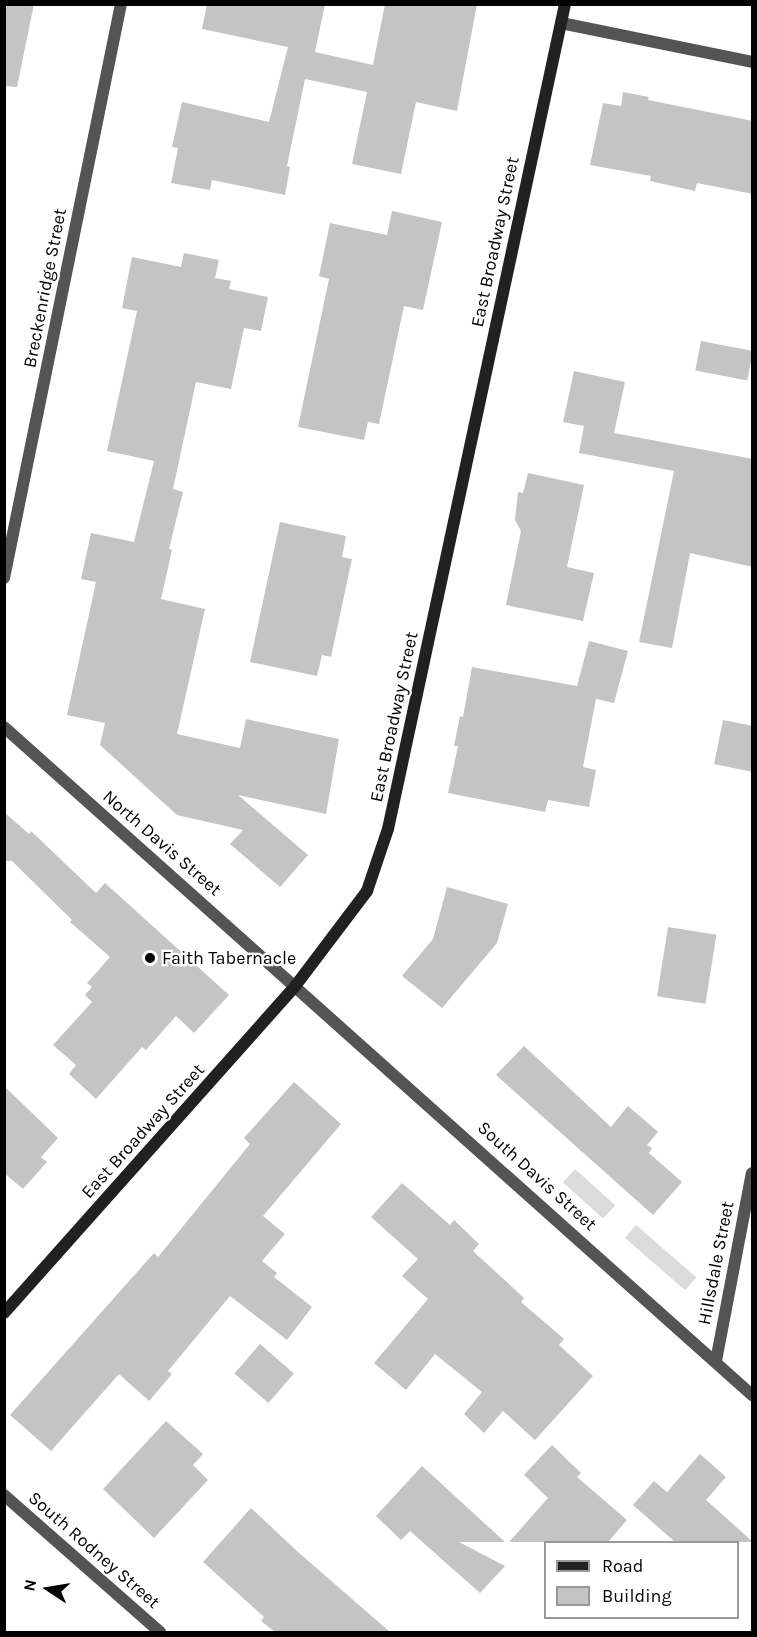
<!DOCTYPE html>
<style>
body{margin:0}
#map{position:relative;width:757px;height:1637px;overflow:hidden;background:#fff;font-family:Karla,sans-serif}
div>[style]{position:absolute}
.green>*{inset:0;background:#dbdbdb;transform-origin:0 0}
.building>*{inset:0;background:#c4c4c4;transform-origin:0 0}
.street>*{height:12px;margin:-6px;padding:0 6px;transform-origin:6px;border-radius:6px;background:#545454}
.secondary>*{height:12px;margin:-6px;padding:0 6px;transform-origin:6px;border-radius:6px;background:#212121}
.dots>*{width:16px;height:16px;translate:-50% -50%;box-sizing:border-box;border:3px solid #fff;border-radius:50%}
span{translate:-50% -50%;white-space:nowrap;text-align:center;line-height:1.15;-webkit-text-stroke:4.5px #fff;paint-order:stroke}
.street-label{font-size:18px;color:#000}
.poi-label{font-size:18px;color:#000}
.left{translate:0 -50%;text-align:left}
.frame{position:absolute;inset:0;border:6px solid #000;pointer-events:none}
.legend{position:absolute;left:544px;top:1541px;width:195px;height:78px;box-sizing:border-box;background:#fff;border:2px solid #999;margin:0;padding:8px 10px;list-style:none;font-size:18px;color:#000}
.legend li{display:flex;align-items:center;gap:12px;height:30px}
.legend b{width:30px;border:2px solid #999}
.north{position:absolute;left:18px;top:1559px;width:60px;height:60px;-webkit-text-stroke:4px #fff;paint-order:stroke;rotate:282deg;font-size:16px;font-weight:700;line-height:24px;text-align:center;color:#000}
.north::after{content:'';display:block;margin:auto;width:21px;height:27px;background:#000;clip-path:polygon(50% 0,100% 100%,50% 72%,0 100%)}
</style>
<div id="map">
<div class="green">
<div style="left:575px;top:1169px;width:54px;height:18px;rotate:42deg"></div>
<div style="left:636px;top:1225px;width:80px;height:17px;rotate:41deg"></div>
</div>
<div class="building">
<div style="clip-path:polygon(4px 4px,34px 4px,17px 87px,4px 86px)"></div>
<div style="clip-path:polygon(207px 4px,325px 4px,315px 52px,373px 65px,385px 4px,477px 4px,457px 111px,416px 102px,401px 174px,352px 164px,367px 92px,305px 79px,287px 166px,290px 167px,285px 195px,212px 180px,210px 190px,171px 183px,178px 148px,172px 147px,182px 102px,269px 122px,288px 47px,202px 29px)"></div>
<div style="clip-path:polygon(623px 92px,649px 97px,648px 100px,753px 121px,753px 194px,697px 183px,695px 191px,650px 181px,651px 176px,590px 165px,603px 103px,621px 106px)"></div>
<div style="clip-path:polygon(392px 211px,442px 222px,423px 310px,404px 306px,379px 424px,368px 422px,364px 440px,298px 427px,329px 279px,319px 276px,330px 223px,387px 235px)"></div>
<div style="clip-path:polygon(184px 253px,219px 260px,215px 278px,231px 281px,229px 289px,268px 297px,261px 331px,244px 328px,231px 389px,196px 382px,173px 489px,183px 492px,169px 549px,172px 550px,161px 599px,205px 609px,177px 734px,240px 748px,246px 719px,339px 739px,326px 814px,238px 795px,308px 855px,280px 887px,230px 844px,243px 830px,177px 815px,100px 745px,105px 723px,67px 715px,96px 582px,81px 579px,91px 533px,134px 542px,154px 461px,107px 451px,137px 311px,122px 308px,132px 257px,181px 267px)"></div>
<div style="left:701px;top:341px;width:53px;height:30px;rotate:11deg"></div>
<div style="clip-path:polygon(574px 371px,625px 382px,614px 433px,753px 459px,753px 567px,690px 553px,672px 648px,639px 642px,674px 471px,579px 453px,584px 426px,563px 422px)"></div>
<div style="clip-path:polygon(528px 473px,584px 485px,567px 567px,594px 573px,583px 621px,506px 605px,521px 531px,515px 520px,518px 492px,523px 493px)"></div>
<div style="clip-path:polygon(280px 522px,346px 536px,342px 557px,352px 559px,331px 657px,322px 655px,317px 676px,250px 662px)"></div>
<div style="clip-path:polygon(589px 641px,628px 651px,614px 703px,596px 699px,583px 767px,596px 770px,589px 807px,548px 800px,545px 812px,448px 793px,458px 746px,454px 746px,460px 716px,463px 717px,472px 667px,577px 686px)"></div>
<div style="clip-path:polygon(723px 720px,753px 726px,753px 772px,714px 764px)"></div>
<div style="clip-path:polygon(4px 812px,29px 834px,31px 831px,96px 893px,105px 883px,229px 995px,194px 1033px,176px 1016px,146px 1050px,142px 1047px,96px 1099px,69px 1074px,76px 1065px,53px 1045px,92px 1002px,85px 995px,92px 987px,87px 983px,110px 957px,70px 922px,72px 920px,12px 861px,4px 861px)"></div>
<div style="clip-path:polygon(447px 887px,508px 904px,497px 943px,442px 1008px,402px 976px,433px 939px)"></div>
<div style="left:668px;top:927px;width:49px;height:70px;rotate:9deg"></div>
<div style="clip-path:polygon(524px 1046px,611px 1127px,628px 1106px,658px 1132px,647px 1145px,652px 1148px,649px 1153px,682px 1182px,653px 1215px,496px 1075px)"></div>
<div style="clip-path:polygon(294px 1082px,341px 1124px,263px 1216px,285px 1234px,262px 1261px,277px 1273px,274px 1277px,312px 1307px,287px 1340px,230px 1296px,168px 1371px,172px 1374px,149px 1401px,119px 1374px,51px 1451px,10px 1415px,154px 1253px,158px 1257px,250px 1144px,244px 1138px)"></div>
<div style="clip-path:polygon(4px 1086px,58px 1138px,41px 1157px,47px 1162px,23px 1189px,4px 1173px)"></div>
<div style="clip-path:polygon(402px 1183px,450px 1225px,454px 1220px,479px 1244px,473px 1251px,524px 1298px,521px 1302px,564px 1339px,559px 1345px,593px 1376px,535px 1440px,503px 1411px,484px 1433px,464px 1414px,482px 1392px,435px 1354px,406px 1390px,374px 1363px,428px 1299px,402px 1276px,418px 1259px,371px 1217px)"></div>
<div style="left:260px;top:1344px;width:45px;height:39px;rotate:41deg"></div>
<div style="clip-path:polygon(166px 1421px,203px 1454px,193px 1465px,208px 1480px,154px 1538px,103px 1489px)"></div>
<div style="clip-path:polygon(552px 1445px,581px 1473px,577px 1477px,627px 1520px,608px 1542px,509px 1542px,548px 1498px,524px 1475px)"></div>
<div style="clip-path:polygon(700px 1454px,726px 1477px,706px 1500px,753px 1542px,675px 1542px,633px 1505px,654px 1481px,667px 1492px)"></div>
<div style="clip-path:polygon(422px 1466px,505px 1542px,459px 1542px,505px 1566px,480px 1593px,410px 1531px,401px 1540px,376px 1516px)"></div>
<div style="clip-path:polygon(251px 1508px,298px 1552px,390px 1632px,275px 1632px,261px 1621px,264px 1617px,203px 1562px)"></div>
</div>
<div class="street">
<div style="left:561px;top:23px;width:195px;rotate:11.5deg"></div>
<div style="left:4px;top:578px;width:586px;rotate:-78.48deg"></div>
<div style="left:4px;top:727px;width:1003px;rotate:41.77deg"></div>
<div style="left:716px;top:1361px;width:191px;rotate:-79.2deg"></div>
<div style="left:4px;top:1495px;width:208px;rotate:41.3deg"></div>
</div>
<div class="secondary">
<div style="left:4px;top:1313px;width:439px;rotate:-48.3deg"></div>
<div style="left:296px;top:985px;width:118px;rotate:-52.9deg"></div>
<div style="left:367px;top:891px;width:65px;rotate:-71.3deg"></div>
<div style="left:388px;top:829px;width:844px;rotate:-77.89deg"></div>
</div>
<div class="dots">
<div style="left:150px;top:958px;background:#000"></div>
</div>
<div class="street-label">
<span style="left:495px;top:242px;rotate:-78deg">East Broadway Street</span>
<span style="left:45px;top:288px;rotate:-79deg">Breckenridge Street</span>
<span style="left:394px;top:717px;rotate:-78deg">East Broadway Street</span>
<span style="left:162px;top:843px;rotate:41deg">North Davis Street</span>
<span style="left:143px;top:1131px;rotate:-48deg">East Broadway Street</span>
<span style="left:537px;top:1176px;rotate:42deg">South Davis Street</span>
<span style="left:716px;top:1263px;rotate:-79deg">Hillsdale Street</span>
<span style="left:94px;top:1550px;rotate:41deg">South Rodney Street</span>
</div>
<div class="poi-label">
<span class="left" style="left:162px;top:958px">Faith Tabernacle</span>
</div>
<div class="frame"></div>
<ul class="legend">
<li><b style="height:8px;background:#212121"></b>Road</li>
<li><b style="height:16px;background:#c4c4c4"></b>Building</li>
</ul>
<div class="north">N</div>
</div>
